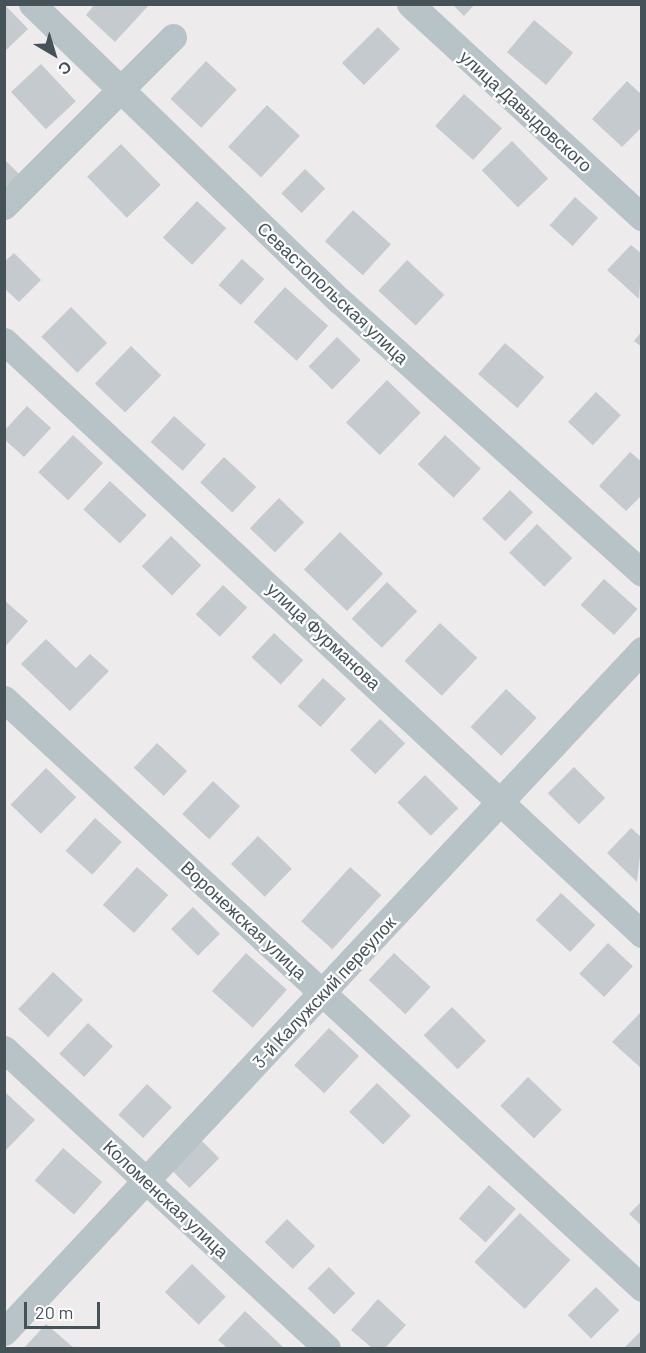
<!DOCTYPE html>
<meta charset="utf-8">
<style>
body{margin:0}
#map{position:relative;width:646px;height:1353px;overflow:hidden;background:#eeebec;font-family:Barlow,sans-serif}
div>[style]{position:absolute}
.building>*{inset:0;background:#c5cace;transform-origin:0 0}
.minor>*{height:27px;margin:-13.5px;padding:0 13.5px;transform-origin:13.5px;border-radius:13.5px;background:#b7c3c7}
span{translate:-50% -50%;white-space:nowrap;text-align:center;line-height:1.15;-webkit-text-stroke:4.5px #fff;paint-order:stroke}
.street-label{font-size:18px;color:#455257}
.frame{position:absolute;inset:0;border:6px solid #455257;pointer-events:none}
.north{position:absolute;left:24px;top:24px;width:60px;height:60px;-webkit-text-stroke:4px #fff;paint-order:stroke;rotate:142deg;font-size:16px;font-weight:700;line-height:24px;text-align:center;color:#455257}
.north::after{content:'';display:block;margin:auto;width:21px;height:27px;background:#455257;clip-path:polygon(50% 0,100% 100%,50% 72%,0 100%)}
.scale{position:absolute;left:24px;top:1302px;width:76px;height:27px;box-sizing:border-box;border:3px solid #455257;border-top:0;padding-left:8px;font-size:18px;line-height:21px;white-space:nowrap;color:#455257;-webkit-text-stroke:4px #fff;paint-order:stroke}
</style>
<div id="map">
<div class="building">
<div style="clip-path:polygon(4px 4px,28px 29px,4px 52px)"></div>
<div style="clip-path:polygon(95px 4px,146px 4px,148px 6px,115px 42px,86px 15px)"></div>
<div style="clip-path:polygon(452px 4px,475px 4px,464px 16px)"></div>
<div style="left:534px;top:20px;width:51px;height:42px;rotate:40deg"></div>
<div style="left:378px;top:27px;width:31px;height:51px;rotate:45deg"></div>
<div style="left:206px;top:61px;width:42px;height:52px;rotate:43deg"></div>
<div style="left:41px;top:64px;width:51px;height:41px;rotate:47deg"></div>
<div style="clip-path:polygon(627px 81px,642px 95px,642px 127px,622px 147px,592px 119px)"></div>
<div style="left:464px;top:94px;width:51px;height:43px;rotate:42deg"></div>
<div style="left:267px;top:105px;width:45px;height:57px;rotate:43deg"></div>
<div style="left:512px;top:141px;width:52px;height:42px;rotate:46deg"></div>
<div style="left:121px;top:144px;width:57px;height:47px;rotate:46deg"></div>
<div style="clip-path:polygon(4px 159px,19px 174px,4px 188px)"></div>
<div style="left:305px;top:169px;width:28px;height:34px;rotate:44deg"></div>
<div style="left:575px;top:197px;width:31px;height:38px;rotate:42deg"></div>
<div style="left:197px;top:201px;width:40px;height:50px;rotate:43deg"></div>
<div style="left:353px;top:210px;width:51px;height:42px;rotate:42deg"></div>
<div style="clip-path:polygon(631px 245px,642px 254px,639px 299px,607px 270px)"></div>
<div style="clip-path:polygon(14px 253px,41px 280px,19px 302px,4px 288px,4px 262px)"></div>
<div style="left:242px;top:259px;width:30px;height:35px;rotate:42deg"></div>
<div style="left:407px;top:260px;width:51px;height:42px;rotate:43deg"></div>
<div style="left:285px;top:287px;width:58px;height:47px;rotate:42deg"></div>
<div style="left:71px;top:307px;width:51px;height:42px;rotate:45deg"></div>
<div style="clip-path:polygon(642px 331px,642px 347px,634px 341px)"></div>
<div style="left:337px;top:337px;width:33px;height:41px;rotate:44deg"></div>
<div style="left:505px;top:343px;width:52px;height:41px;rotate:41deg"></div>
<div style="left:131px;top:346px;width:42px;height:52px;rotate:44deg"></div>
<div style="left:387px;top:380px;width:47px;height:59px;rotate:44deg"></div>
<div style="left:596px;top:392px;width:34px;height:41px;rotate:43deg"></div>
<div style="clip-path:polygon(27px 406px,51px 428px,24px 457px,4px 439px,4px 431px)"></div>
<div style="left:174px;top:416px;width:43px;height:35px;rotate:42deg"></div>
<div style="left:73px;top:435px;width:41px;height:51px;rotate:43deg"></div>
<div style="left:445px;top:435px;width:49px;height:40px;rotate:43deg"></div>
<div style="clip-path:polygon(630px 452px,642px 462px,642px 495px,626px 511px,599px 486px)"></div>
<div style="left:224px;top:457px;width:44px;height:35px;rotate:43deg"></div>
<div style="left:110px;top:481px;width:50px;height:39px;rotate:43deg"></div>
<div style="left:510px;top:490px;width:32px;height:40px;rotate:44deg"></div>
<div style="left:279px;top:498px;width:35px;height:42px;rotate:44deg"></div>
<div style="left:537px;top:524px;width:49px;height:40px;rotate:44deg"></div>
<div style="left:340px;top:532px;width:60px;height:52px;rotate:44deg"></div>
<div style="left:171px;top:536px;width:42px;height:42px;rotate:44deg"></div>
<div style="left:604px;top:579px;width:45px;height:35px;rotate:42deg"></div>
<div style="left:387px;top:582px;width:42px;height:51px;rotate:44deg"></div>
<div style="left:223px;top:585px;width:33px;height:40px;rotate:43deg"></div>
<div style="clip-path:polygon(4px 600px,28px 621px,4px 648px)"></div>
<div style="left:440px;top:623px;width:51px;height:52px;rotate:43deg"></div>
<div style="left:274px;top:633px;width:40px;height:33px;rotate:43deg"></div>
<div style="clip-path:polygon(46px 639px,76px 668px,90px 654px,109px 671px,70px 711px,21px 664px)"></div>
<div style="left:323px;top:678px;width:31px;height:38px;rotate:42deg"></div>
<div style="left:506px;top:689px;width:42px;height:52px;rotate:43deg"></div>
<div style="left:380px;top:719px;width:35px;height:43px;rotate:44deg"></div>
<div style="left:157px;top:743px;width:41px;height:34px;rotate:43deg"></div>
<div style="left:574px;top:767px;width:44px;height:37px;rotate:45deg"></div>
<div style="left:46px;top:768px;width:42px;height:51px;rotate:44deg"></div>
<div style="left:425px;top:775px;width:47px;height:39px;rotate:45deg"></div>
<div style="left:213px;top:781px;width:37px;height:45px;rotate:43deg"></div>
<div style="left:95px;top:818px;width:36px;height:44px;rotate:42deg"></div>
<div style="clip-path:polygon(631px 828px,642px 838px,637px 882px,607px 853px)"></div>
<div style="left:258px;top:836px;width:47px;height:39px;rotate:44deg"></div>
<div style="left:137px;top:867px;width:42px;height:51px;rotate:42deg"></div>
<div style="left:350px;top:867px;width:42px;height:73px;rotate:42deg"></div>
<div style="left:561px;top:893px;width:47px;height:37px;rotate:43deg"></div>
<div style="left:193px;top:907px;width:38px;height:31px;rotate:45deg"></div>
<div style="left:608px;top:943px;width:34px;height:42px;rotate:43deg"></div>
<div style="left:246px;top:953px;width:55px;height:51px;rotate:42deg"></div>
<div style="left:394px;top:953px;width:50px;height:37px;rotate:43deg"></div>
<div style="left:53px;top:972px;width:41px;height:51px;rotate:43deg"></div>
<div style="left:452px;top:1007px;width:48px;height:40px;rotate:45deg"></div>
<div style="clip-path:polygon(642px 1011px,642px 1069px,612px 1042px)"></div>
<div style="left:88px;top:1023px;width:34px;height:42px;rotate:43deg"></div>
<div style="left:329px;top:1028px;width:41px;height:51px;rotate:43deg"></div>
<div style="left:528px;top:1077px;width:47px;height:40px;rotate:44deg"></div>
<div style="left:377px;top:1083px;width:47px;height:40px;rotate:44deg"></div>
<div style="left:147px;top:1084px;width:34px;height:42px;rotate:43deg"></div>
<div style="clip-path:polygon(4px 1091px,35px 1120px,4px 1152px)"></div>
<div style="left:198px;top:1137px;width:30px;height:42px;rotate:45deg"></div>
<div style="left:63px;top:1148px;width:52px;height:43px;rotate:41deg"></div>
<div style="left:489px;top:1185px;width:36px;height:45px;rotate:42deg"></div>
<div style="clip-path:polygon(642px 1201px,642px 1226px,629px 1214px)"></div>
<div style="left:520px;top:1213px;width:69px;height:67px;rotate:43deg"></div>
<div style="left:287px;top:1219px;width:39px;height:32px;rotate:44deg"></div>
<div style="left:192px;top:1264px;width:47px;height:39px;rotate:44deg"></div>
<div style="left:329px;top:1267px;width:37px;height:30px;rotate:45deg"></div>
<div style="left:596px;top:1287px;width:33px;height:40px;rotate:45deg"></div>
<div style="clip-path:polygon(378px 1299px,406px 1325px,385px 1348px,372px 1348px,351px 1330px)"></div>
<div style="clip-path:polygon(245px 1311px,284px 1348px,227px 1348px,218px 1340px)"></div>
<div style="clip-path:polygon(46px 1324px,74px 1348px,24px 1348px)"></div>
<div style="clip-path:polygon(642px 1330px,642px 1348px,624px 1348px)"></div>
</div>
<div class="minor">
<div style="left:32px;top:4px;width:428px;rotate:44deg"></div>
<div style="left:340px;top:301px;width:406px;rotate:42deg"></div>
<div style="left:410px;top:4px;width:315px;rotate:42.6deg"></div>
<div style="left:4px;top:206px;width:239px;rotate:-45deg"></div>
<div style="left:4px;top:341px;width:871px;rotate:42.91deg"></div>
<div style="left:4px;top:699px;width:868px;rotate:42.71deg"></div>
<div style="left:4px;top:1049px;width:440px;rotate:42.8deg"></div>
<div style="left:4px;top:1332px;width:934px;rotate:-46.91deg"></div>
</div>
<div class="street-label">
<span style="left:526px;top:111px;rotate:42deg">улица Давыдовского</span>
<span style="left:333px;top:293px;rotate:43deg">Севастопольская улица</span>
<span style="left:324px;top:636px;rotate:43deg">улица Фурманова</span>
<span style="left:244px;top:920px;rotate:43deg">Воронежская улица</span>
<span style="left:324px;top:992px;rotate:-47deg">3-й Калужский переулок</span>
<span style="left:166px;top:1199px;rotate:43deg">Коломенская улица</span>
</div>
<div class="frame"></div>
<div class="north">С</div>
<div class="scale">20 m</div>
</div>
